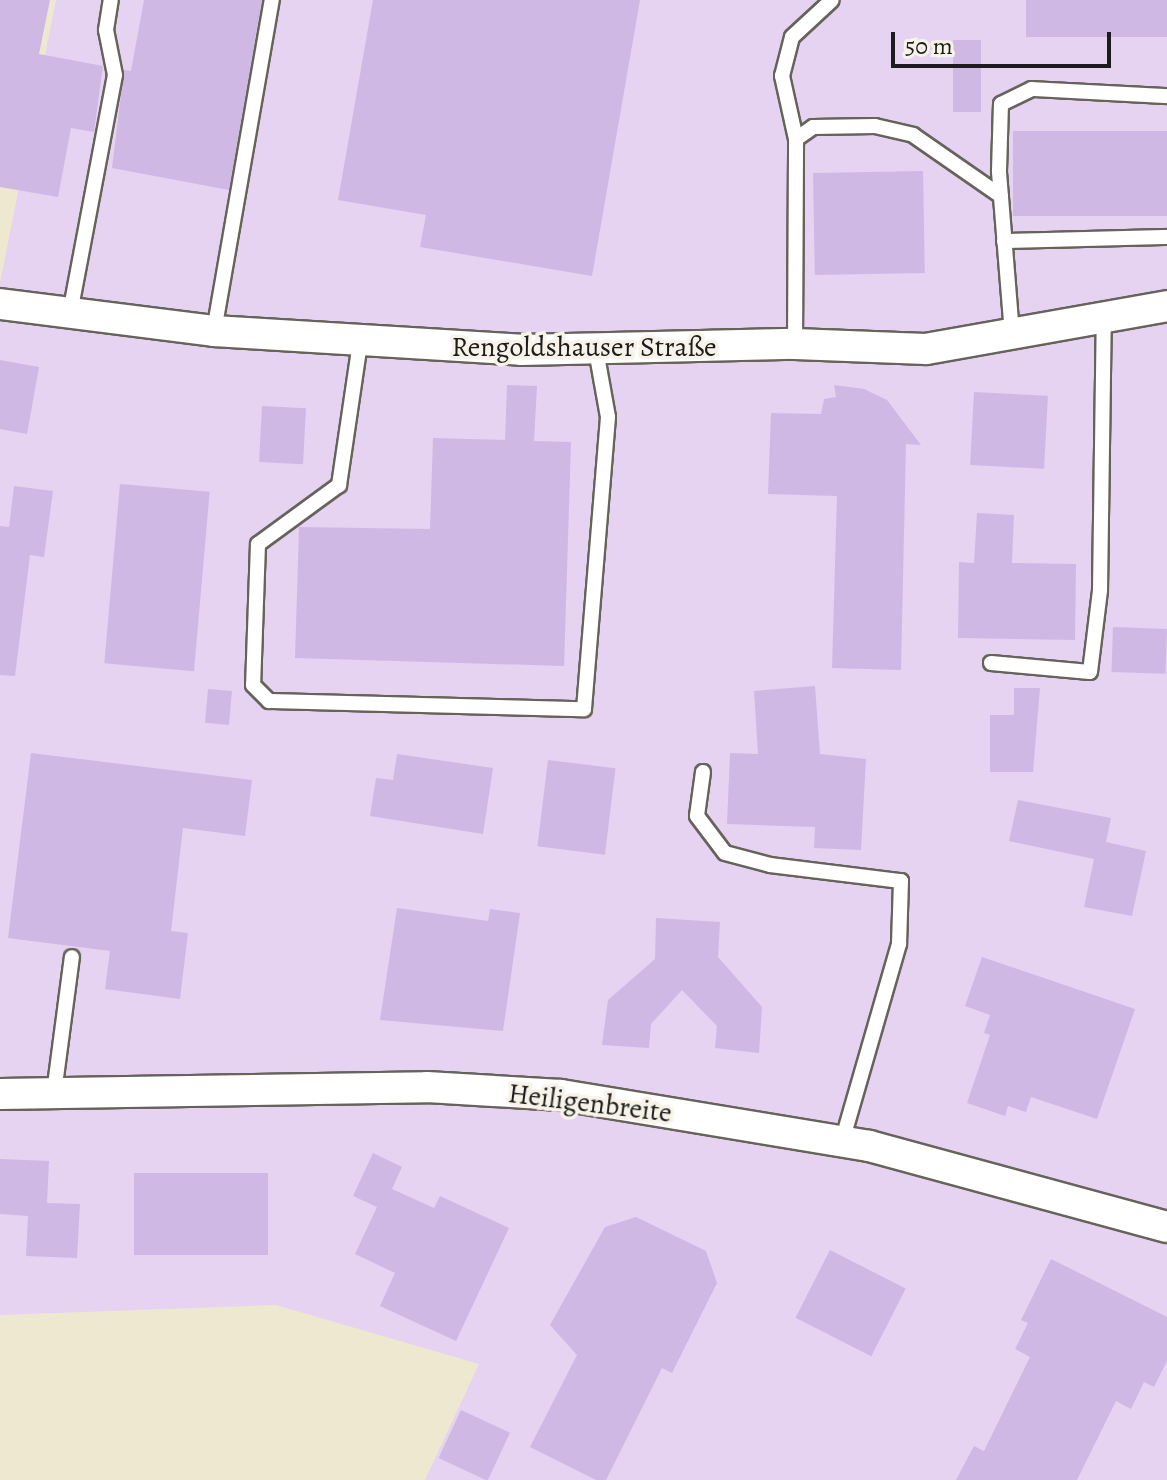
<!DOCTYPE html>
<meta charset="utf-8">
<style>
body{margin:0}
#map{position:relative;width:1167px;height:1480px;overflow:hidden;background:#efe8d0;font-family:Alegreya,serif}
div>[style]{position:absolute}
.built>*{inset:0;background:#e5d3f1}
.building>*{inset:0;background:#d0b8e5;transform-origin:0 0}
.roads{filter:drop-shadow(2px 0 #66635b) drop-shadow(-2px 0 #66635b) drop-shadow(0 2px #66635b) drop-shadow(0 -2px #66635b)}
.service>*{height:14px;margin:-7px;padding:0 7px;transform-origin:7px;border-radius:7px;background:#fff}
.minor>*{height:30px;margin:-15px;padding:0 15px;transform-origin:15px;border-radius:15px;background:#fff}
span{translate:-50% -50%;white-space:nowrap;text-align:center;line-height:1.15;-webkit-text-stroke:7px #f7f3e8;paint-order:stroke}
.street-label{font-size:28px;color:#1c1c1c}
.scale{position:absolute;left:891px;top:32px;width:220px;height:36px;box-sizing:border-box;border:4px solid #1c1c1c;border-top:0;padding-left:10px;font-size:24px;line-height:28px;white-space:nowrap;color:#1c1c1c;-webkit-text-stroke:6px #f7f3e8;paint-order:stroke}
</style>
<div id="map">
<div class="built">
<div style="clip-path:polygon(56px 0,1167px 0,1167px 1480px,425px 1480px,479px 1364px,276px 1305px,0 1315px,0 283px)"></div>
</div>
<div class="building">
<div style="clip-path:polygon(0 0,50px 0,39px 54px,103px 66px,94px 132px,71px 128px,58px 197px,0 187px)"></div>
<div style="clip-path:polygon(144px 0,262px 0,229px 190px,112px 168px,124px 70px,131px 71px)"></div>
<div style="clip-path:polygon(373px 0,640px 0,592px 276px,420px 247px,426px 215px,338px 200px)"></div>
<div style="left:1026px;top:0;width:141px;height:37px"></div>
<div style="left:953px;top:40px;width:28px;height:72px"></div>
<div style="left:1013px;top:131px;width:154px;height:85px"></div>
<div style="left:923px;top:171px;width:102px;height:110px;rotate:89deg"></div>
<div style="clip-path:polygon(0 360px,39px 367px,27px 434px,0 429px)"></div>
<div style="clip-path:polygon(507px 385px,537px 386px,534px 441px,571px 442px,564px 666px,295px 658px,299px 527px,430px 529px,433px 438px,505px 440px)"></div>
<div style="clip-path:polygon(834px 385px,864px 389px,887px 400px,921px 445px,906px 444px,901px 670px,832px 668px,837px 496px,768px 494px,771px 413px,821px 414px,824px 399px,836px 397px)"></div>
<div style="left:974px;top:392px;width:74px;height:73px;rotate:3deg"></div>
<div style="left:262px;top:406px;width:44px;height:56px;rotate:3deg"></div>
<div style="left:120px;top:484px;width:90px;height:180px;rotate:5deg"></div>
<div style="clip-path:polygon(14px 486px,53px 491px,44px 557px,30px 555px,15px 676px,0 675px,0 526px,9px 527px)"></div>
<div style="clip-path:polygon(977px 513px,1014px 515px,1012px 563px,1076px 564px,1075px 640px,958px 638px,959px 562px,974px 563px)"></div>
<div style="left:1113px;top:627px;width:54px;height:45px;rotate:2deg"></div>
<div style="clip-path:polygon(815px 686px,820px 754px,866px 759px,861px 850px,814px 848px,815px 827px,727px 824px,730px 753px,758px 754px,754px 691px)"></div>
<div style="clip-path:polygon(1014px 688px,1040px 688px,1033px 772px,990px 772px,990px 715px,1014px 715px)"></div>
<div style="left:208px;top:689px;width:24px;height:34px;rotate:5deg"></div>
<div style="clip-path:polygon(31px 753px,252px 780px,245px 836px,183px 828px,171px 931px,188px 933px,180px 999px,105px 989px,110px 951px,8px 938px)"></div>
<div style="clip-path:polygon(397px 754px,493px 768px,483px 834px,370px 816px,376px 778px,393px 780px)"></div>
<div style="left:548px;top:760px;width:68px;height:87px;rotate:7deg"></div>
<div style="clip-path:polygon(1018px 800px,1111px 818px,1106px 842px,1146px 851px,1132px 916px,1084px 907px,1094px 859px,1009px 841px)"></div>
<div style="clip-path:polygon(397px 908px,488px 921px,490px 909px,520px 913px,503px 1031px,380px 1020px)"></div>
<div style="clip-path:polygon(656px 918px,720px 922px,718px 957px,762px 1007px,759px 1053px,715px 1048px,717px 1026px,682px 990px,651px 1024px,649px 1048px,602px 1045px,608px 1000px,655px 959px)"></div>
<div style="clip-path:polygon(982px 957px,1135px 1009px,1097px 1119px,1031px 1097px,1026px 1112px,1008px 1106px,1005px 1116px,967px 1103px,990px 1035px,984px 1033px,990px 1015px,965px 1006px)"></div>
<div style="clip-path:polygon(373px 1153px,402px 1167px,392px 1189px,434px 1208px,440px 1196px,509px 1228px,456px 1341px,380px 1306px,395px 1273px,355px 1254px,377px 1207px,353px 1196px)"></div>
<div style="clip-path:polygon(0 1159px,49px 1161px,47px 1203px,80px 1204px,77px 1258px,26px 1256px,28px 1216px,0 1214px)"></div>
<div style="left:134px;top:1173px;width:134px;height:82px"></div>
<div style="clip-path:polygon(636px 1217px,706px 1251px,717px 1283px,672px 1373px,662px 1368px,606px 1480px,596px 1480px,530px 1447px,577px 1355px,550px 1325px,605px 1227px)"></div>
<div style="left:830px;top:1250px;width:85px;height:76px;rotate:27deg"></div>
<div style="clip-path:polygon(1051px 1259px,1167px 1317px,1167px 1361px,1154px 1387px,1144px 1382px,1131px 1409px,1116px 1401px,1077px 1480px,956px 1480px,974px 1446px,984px 1451px,1030px 1357px,1015px 1349px,1028px 1323px,1021px 1320px)"></div>
<div style="left:461px;top:1410px;width:54px;height:53px;rotate:25deg"></div>
</div>
<div class="roads">
<div class="service">
<div style="left:796px;top:139px;width:65px;rotate:-102.5deg"></div>
<div style="left:782px;top:76px;width:40px;rotate:-75.6deg"></div>
<div style="left:792px;top:37px;width:54px;rotate:-42.8deg"></div>
<div style="left:1004px;top:241px;width:163px;rotate:-1.4deg"></div>
<div style="left:70px;top:313px;width:242px;rotate:-79.3deg"></div>
<div style="left:115px;top:75px;width:46px;rotate:-101.3deg"></div>
<div style="left:106px;top:30px;width:30px;rotate:-81deg"></div>
<div style="left:214px;top:331px;width:336px;rotate:-80.1deg"></div>
<div style="left:1012px;top:334px;width:164px;rotate:-94.6deg"></div>
<div style="left:999px;top:171px;width:67px;rotate:-88.3deg"></div>
<div style="left:1001px;top:104px;width:34px;rotate:-26deg"></div>
<div style="left:1032px;top:89px;width:135px;rotate:3deg"></div>
<div style="left:360px;top:343px;width:144px;rotate:98.4deg"></div>
<div style="left:339px;top:485px;width:100px;rotate:143.9deg"></div>
<div style="left:258px;top:544px;width:141px;rotate:92deg"></div>
<div style="left:253px;top:685px;width:23px;rotate:45deg"></div>
<div style="left:269px;top:701px;width:315px;rotate:1.5deg"></div>
<div style="left:584px;top:709px;width:293px;rotate:-85.3deg"></div>
<div style="left:608px;top:417px;width:68px;rotate:-100.2deg"></div>
<div style="left:795px;top:344px;width:205px;rotate:-89.7deg"></div>
<div style="left:796px;top:139px;width:21px;rotate:-35deg"></div>
<div style="left:813px;top:127px;width:62px;rotate:-0.9deg"></div>
<div style="left:875px;top:126px;width:39px;rotate:13deg"></div>
<div style="left:913px;top:135px;width:107px;rotate:34.7deg"></div>
<div style="left:991px;top:663px;width:99px;rotate:5.2deg"></div>
<div style="left:1090px;top:672px;width:83px;rotate:-83deg"></div>
<div style="left:1100px;top:590px;width:273px;rotate:-89.2deg"></div>
<div style="left:703px;top:772px;width:44px;rotate:97.8deg"></div>
<div style="left:697px;top:816px;width:46px;rotate:52.9deg"></div>
<div style="left:725px;top:853px;width:47px;rotate:14.9deg"></div>
<div style="left:770px;top:865px;width:132px;rotate:7deg"></div>
<div style="left:901px;top:881px;width:63px;rotate:91.8deg"></div>
<div style="left:899px;top:944px;width:206px;rotate:106.1deg"></div>
<div style="left:54px;top:1093px;width:137px;rotate:-82.5deg"></div>
</div>
<div class="minor">
<div style="left:0;top:304px;width:216px;rotate:7.2deg"></div>
<div style="left:214px;top:331px;width:308px;rotate:3.5deg"></div>
<div style="left:521px;top:350px;width:274px;rotate:-1.3deg"></div>
<div style="left:795px;top:344px;width:131px;rotate:2.2deg"></div>
<div style="left:926px;top:349px;width:245px;rotate:-10.1deg"></div>
<div style="left:0;top:1094px;width:427px;rotate:-0.9deg"></div>
<div style="left:427px;top:1087px;width:134px;rotate:3.4deg"></div>
<div style="left:561px;top:1095px;width:312px;rotate:9.4deg"></div>
<div style="left:869px;top:1146px;width:309px;rotate:15.2deg"></div>
</div>
</div>
<div class="street-label">
<span style="left:584px;top:347px">Rengoldshauser Straße</span>
<span style="left:590px;top:1103px;rotate:7deg">Heiligenbreite</span>
</div>
<div class="scale">50 m</div>
</div>
